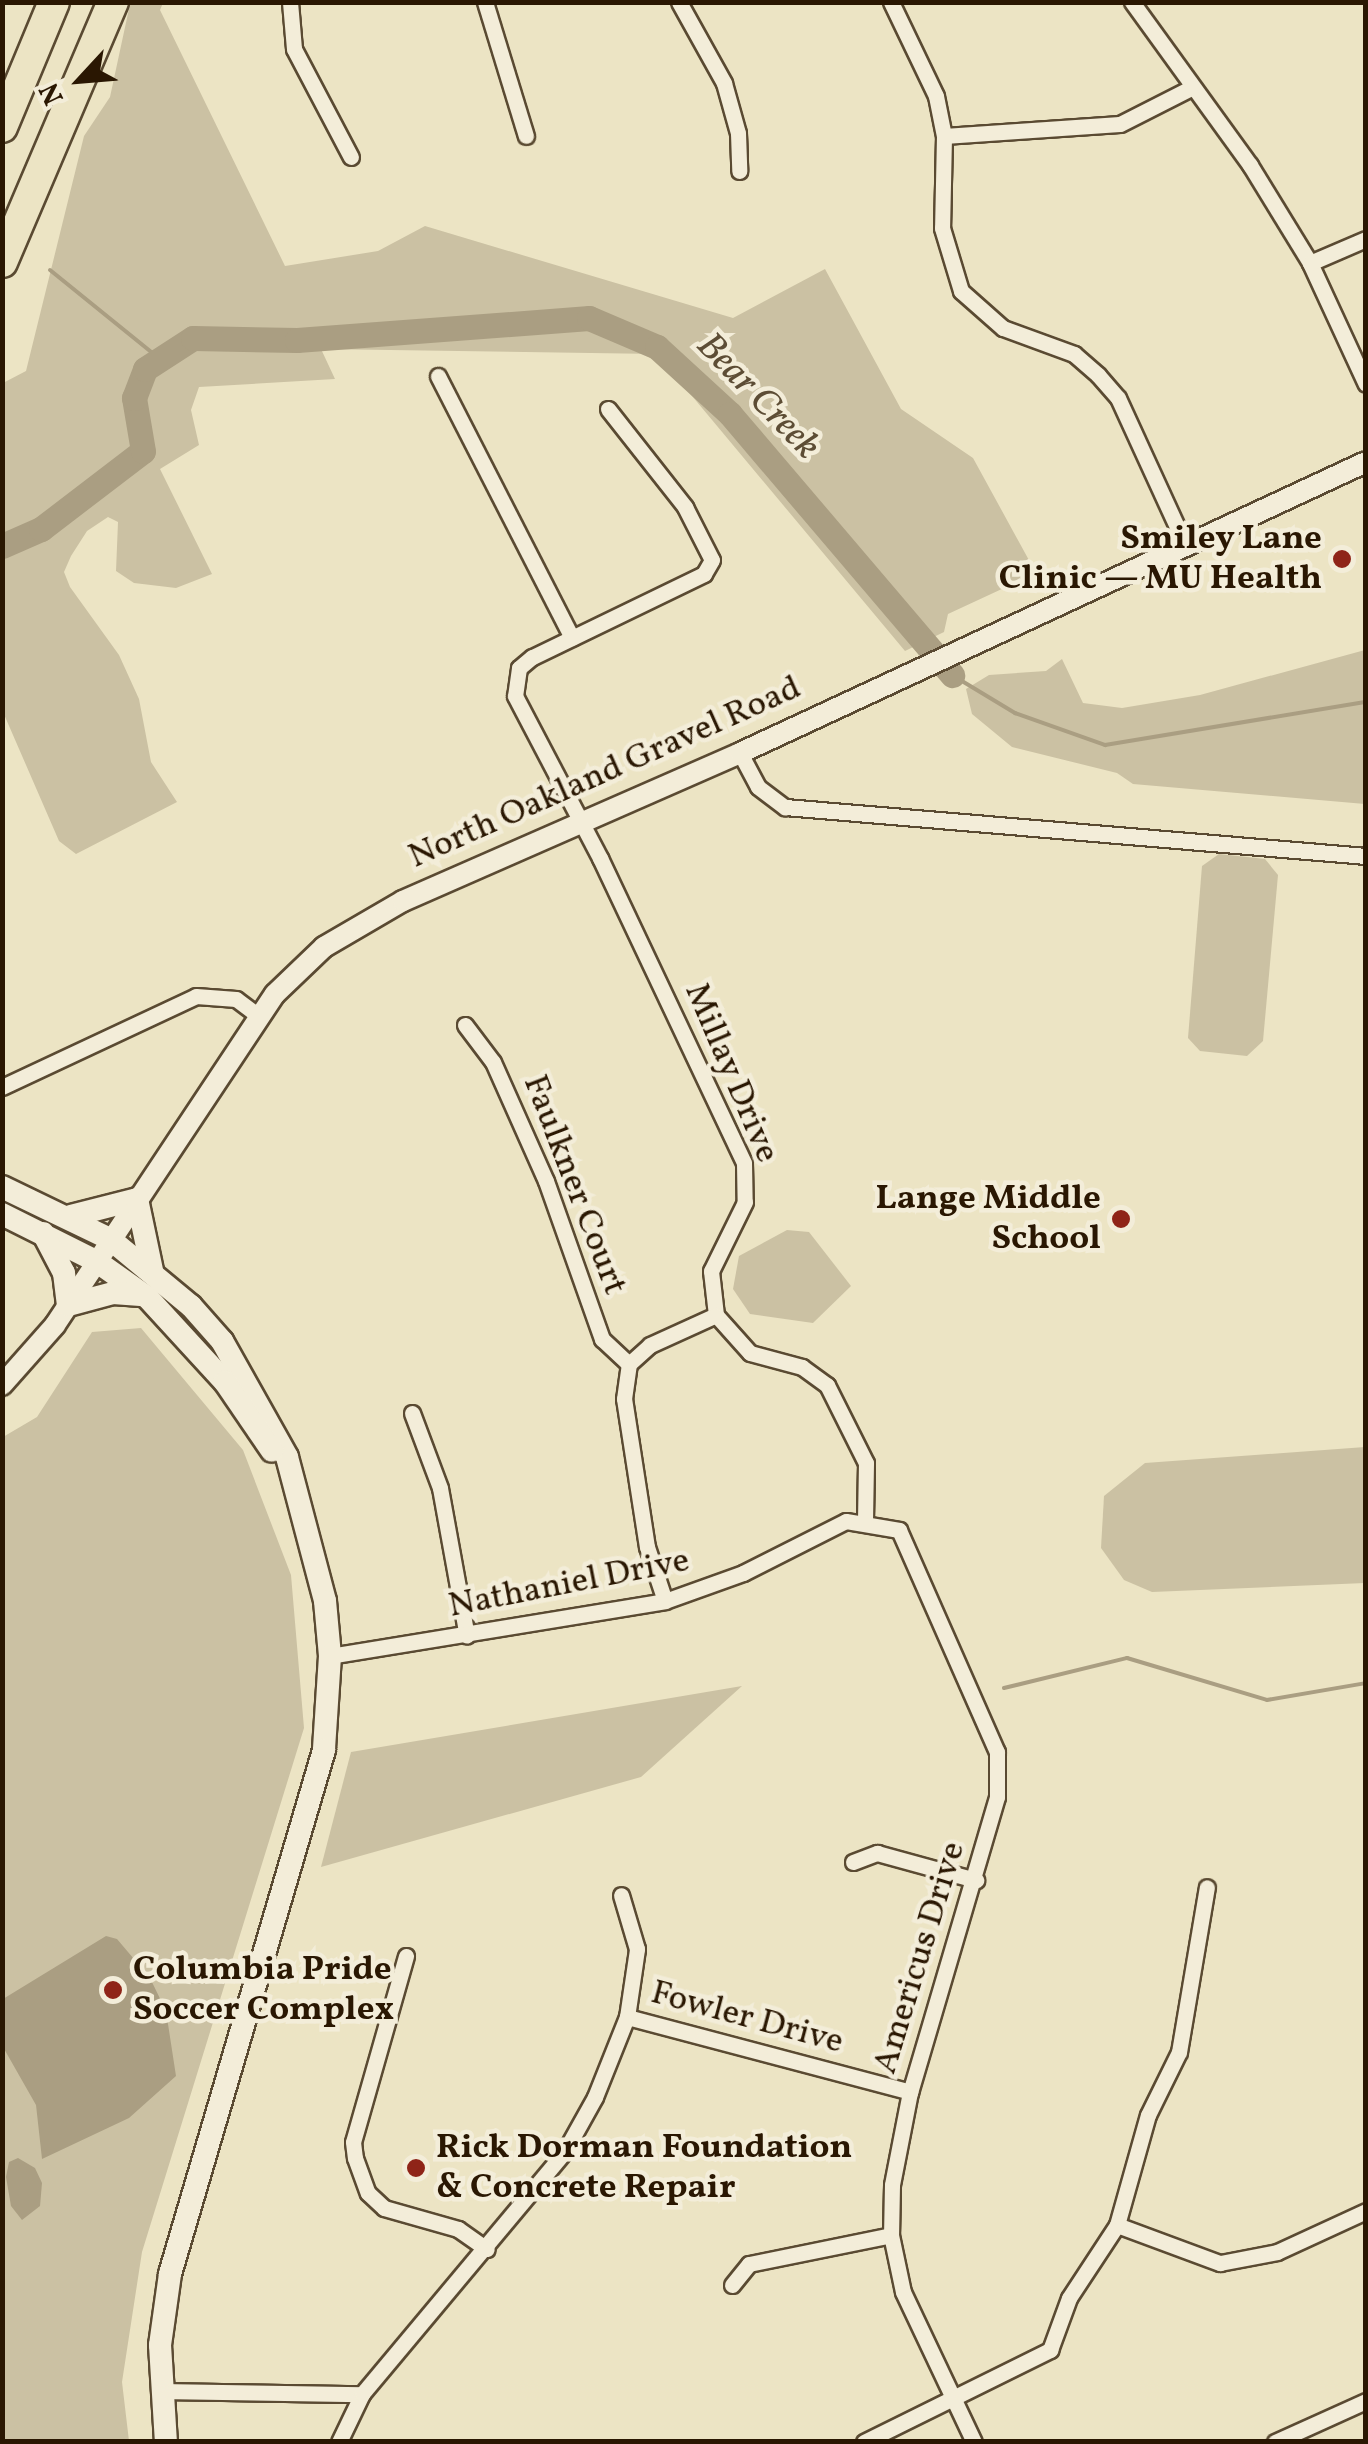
<!DOCTYPE html>
<meta charset="utf-8">
<style>
body{margin:0}
#map{position:relative;width:1368px;height:2444px;overflow:hidden;background:#ece4c4;font-family:Vollkorn,serif}
div>[style]{position:absolute}
.green>*{inset:0;background:#cbc1a3}
.water>*{inset:0;background:#aa9e82}
.stream>*{height:4px;margin:-2px;padding:0 2px;transform-origin:2px;border-radius:2px;background:#aa9e82}
.river>*{height:25px;margin:-12.5px;padding:0 12.5px;transform-origin:12.5px;border-radius:12.5px;background:#aa9e82}
.roads{filter:drop-shadow(2px 0 #5a4a32) drop-shadow(-2px 0 #5a4a32) drop-shadow(0 2px #5a4a32) drop-shadow(0 -2px #5a4a32)}
.minor>*{height:15px;margin:-7.5px;padding:0 7.5px;transform-origin:7.5px;border-radius:7.5px;background:#f3edd9}
.tertiary>*{height:20px;margin:-10px;padding:0 10px;transform-origin:10px;border-radius:10px;background:#f3edd9}
.secondary>*{height:22px;margin:-11px;padding:0 11px;transform-origin:11px;border-radius:11px;background:#f3edd9}
.motorway>*{height:30px;margin:-15px;padding:0 15px;transform-origin:15px;border-radius:15px;background:#ece4c4}
.dots>*{width:28px;height:28px;translate:-50% -50%;box-sizing:border-box;border:5px solid #f3edd9;border-radius:50%}
span{translate:-50% -50%;white-space:nowrap;text-align:center;line-height:1.15;-webkit-text-stroke:9px #f3edd9;paint-order:stroke}
.poi-label{font-size:35px;color:#2a1702;font-weight:700}
.right{translate:-100% -50%;text-align:right}
.left{translate:0 -50%;text-align:left}
.street-label{font-size:35px;color:#2a1702}
.water-label{font-size:38px;color:#5d4d35;font-style:italic}
.frame{position:absolute;inset:0;border:5px solid #2a1702;pointer-events:none}
.north{position:absolute;left:30px;top:30px;width:100px;height:100px;-webkit-text-stroke:8px #f3edd9;paint-order:stroke;rotate:244deg;font-size:28px;font-weight:700;line-height:40px;text-align:center;color:#2a1702}
.north::after{content:'';display:block;margin:auto;width:35px;height:45px;background:#2a1702;clip-path:polygon(50% 0,100% 100%,50% 72%,0 100%)}
</style>
<div id="map">
<div class="green">
<div style="clip-path:polygon(163px 3px,160px 10px,285px 266px,378px 251px,425px 226px,733px 318px,825px 269px,901px 409px,973px 458px,1036px 573px,948px 614px,944px 632px,905px 651px,657px 354px,321px 349px,335px 379px,199px 387px,191px 410px,199px 445px,160px 469px,212px 574px,176px 588px,134px 583px,116px 571px,118px 522px,108px 517px,87px 531px,71px 556px,64px 572px,70px 587px,119px 655px,139px 699px,151px 762px,177px 802px,76px 854px,59px 841px,3px 712px,3px 383px,26px 371px,84px 136px,110px 97px,130px 4px)"></div>
<div style="clip-path:polygon(1365px 650px,1365px 804px,1133px 784px,1117px 773px,1012px 747px,972px 714px,966px 689px,989px 675px,1046px 671px,1062px 659px,1083px 703px,1122px 708px,1200px 695px)"></div>
<div style="clip-path:polygon(1219px 854px,1265px 859px,1278px 875px,1263px 1041px,1247px 1056px,1200px 1051px,1188px 1038px,1202px 866px)"></div>
<div style="clip-path:polygon(787px 1230px,809px 1232px,851px 1286px,813px 1323px,750px 1314px,733px 1289px,739px 1256px)"></div>
<div style="clip-path:polygon(141px 1328px,243px 1450px,291px 1575px,304px 1728px,142px 2252px,122px 2382px,129px 2441px,3px 2441px,3px 1437px,37px 1417px,92px 1332px)"></div>
<div style="clip-path:polygon(1365px 1447px,1365px 1583px,1152px 1592px,1124px 1580px,1101px 1548px,1104px 1496px,1145px 1463px)"></div>
<div style="clip-path:polygon(742px 1686px,641px 1777px,321px 1867px,351px 1752px)"></div>
</div>
<div class="water">
<div style="clip-path:polygon(106px 1936px,117px 1939px,150px 1978px,166px 2011px,176px 2076px,129px 2118px,42px 2159px,36px 2105px,3px 2047px,3px 1999px)"></div>
<div style="clip-path:polygon(18px 2158px,35px 2168px,42px 2183px,40px 2206px,22px 2220px,11px 2206px,6px 2177px,9px 2162px)"></div>
</div>
<div class="stream">
<div style="left:50px;top:270px;width:141px;rotate:39deg"></div>
<div style="left:952px;top:675px;width:74px;rotate:31.1deg"></div>
<div style="left:1015px;top:713px;width:96px;rotate:19.6deg"></div>
<div style="left:1105px;top:745px;width:265px;rotate:-9.4deg"></div>
<div style="left:1004px;top:1688px;width:127px;rotate:-13.7deg"></div>
<div style="left:1127px;top:1658px;width:146px;rotate:16.7deg"></div>
<div style="left:1267px;top:1700px;width:100px;rotate:-9.7deg"></div>
</div>
<div class="river">
<div style="left:2px;top:546px;width:43px;rotate:-23.6deg"></div>
<div style="left:41px;top:529px;width:128px;rotate:-37.4deg"></div>
<div style="left:143px;top:451px;width:54px;rotate:-99.6deg"></div>
<div style="left:134px;top:398px;width:31px;rotate:-69deg"></div>
<div style="left:145px;top:369px;width:57px;rotate:-32.9deg"></div>
<div style="left:193px;top:338px;width:104px;rotate:1.1deg"></div>
<div style="left:297px;top:340px;width:293px;rotate:-4.3deg"></div>
<div style="left:589px;top:318px;width:74px;rotate:23.1deg"></div>
<div style="left:657px;top:347px;width:99px;rotate:42.5deg"></div>
<div style="left:730px;top:414px;width:343px;rotate:49.6deg"></div>
</div>
<div class="roads">
<div class="minor">
<div style="left:290px;top:2px;width:47px;rotate:85.1deg"></div>
<div style="left:294px;top:49px;width:122px;rotate:62.2deg"></div>
<div style="left:485px;top:2px;width:140px;rotate:73deg"></div>
<div style="left:679px;top:2px;width:93px;rotate:60.9deg"></div>
<div style="left:724px;top:83px;width:52px;rotate:74.4deg"></div>
<div style="left:738px;top:133px;width:38px;rotate:88deg"></div>
<div style="left:891px;top:2px;width:104px;rotate:64.4deg"></div>
<div style="left:936px;top:96px;width:41px;rotate:78.7deg"></div>
<div style="left:944px;top:136px;width:92px;rotate:91.2deg"></div>
<div style="left:942px;top:228px;width:66px;rotate:73.2deg"></div>
<div style="left:961px;top:291px;width:56px;rotate:41.4deg"></div>
<div style="left:1003px;top:328px;width:76px;rotate:20.1deg"></div>
<div style="left:1074px;top:354px;width:32px;rotate:41deg"></div>
<div style="left:1098px;top:375px;width:30px;rotate:49deg"></div>
<div style="left:1118px;top:398px;width:158px;rotate:65.4deg"></div>
<div style="left:1132px;top:2px;width:201px;rotate:54.1deg"></div>
<div style="left:1250px;top:165px;width:115px;rotate:58.5deg"></div>
<div style="left:1310px;top:263px;width:133px;rotate:65.2deg"></div>
<div style="left:944px;top:136px;width:176px;rotate:-3.9deg"></div>
<div style="left:1120px;top:124px;width:80px;rotate:-26.9deg"></div>
<div style="left:1310px;top:263px;width:61px;rotate:-23.2deg"></div>
<div style="left:438px;top:376px;width:294px;rotate:62.9deg"></div>
<div style="left:608px;top:409px;width:125px;rotate:51.8deg"></div>
<div style="left:685px;top:507px;width:59px;rotate:63deg"></div>
<div style="left:712px;top:560px;width:16px;rotate:120deg"></div>
<div style="left:704px;top:574px;width:191px;rotate:154.2deg"></div>
<div style="left:532px;top:657px;width:17px;rotate:140deg"></div>
<div style="left:519px;top:668px;width:28px;rotate:98deg"></div>
<div style="left:515px;top:696px;width:183px;rotate:62.3deg"></div>
<div style="left:600px;top:858px;width:337px;rotate:64.7deg"></div>
<div style="left:744px;top:1163px;width:39px;rotate:89deg"></div>
<div style="left:745px;top:1202px;width:77px;rotate:116.2deg"></div>
<div style="left:711px;top:1271px;width:44px;rotate:83.5deg"></div>
<div style="left:716px;top:1315px;width:51px;rotate:48.2deg"></div>
<div style="left:750px;top:1353px;width:54px;rotate:15.1deg"></div>
<div style="left:802px;top:1367px;width:31px;rotate:36deg"></div>
<div style="left:827px;top:1385px;width:87px;rotate:63.4deg"></div>
<div style="left:866px;top:1463px;width:59px;rotate:91deg"></div>
<div style="left:740px;top:753px;width:38px;rotate:62deg"></div>
<div style="left:758px;top:787px;width:34px;rotate:37deg"></div>
<div style="left:785px;top:807px;width:583px;rotate:4.82deg"></div>
<div style="left:465px;top:1025px;width:46px;rotate:52.9deg"></div>
<div style="left:493px;top:1062px;width:130px;rotate:66deg"></div>
<div style="left:546px;top:1181px;width:168px;rotate:70.5deg"></div>
<div style="left:602px;top:1339px;width:37px;rotate:43deg"></div>
<div style="left:2px;top:1087px;width:214px;rotate:-25.1deg"></div>
<div style="left:196px;top:996px;width:40px;rotate:4.3deg"></div>
<div style="left:236px;top:999px;width:30px;rotate:37deg"></div>
<div style="left:412px;top:1413px;width:80px;rotate:69.5deg"></div>
<div style="left:440px;top:1488px;width:150px;rotate:79.7deg"></div>
<div style="left:665px;top:1601px;width:57px;rotate:-108.4deg"></div>
<div style="left:647px;top:1547px;width:150px;rotate:-98.8deg"></div>
<div style="left:624px;top:1399px;width:35px;rotate:-82deg"></div>
<div style="left:629px;top:1364px;width:28px;rotate:-42deg"></div>
<div style="left:650px;top:1345px;width:72px;rotate:-24.4deg"></div>
<div style="left:330px;top:1656px;width:339px;rotate:-9.3deg"></div>
<div style="left:665px;top:1601px;width:83px;rotate:-19.7deg"></div>
<div style="left:743px;top:1573px;width:115px;rotate:-26.8deg"></div>
<div style="left:846px;top:1521px;width:54px;rotate:9.6deg"></div>
<div style="left:899px;top:1530px;width:243px;rotate:66.2deg"></div>
<div style="left:997px;top:1752px;width:45px;rotate:90deg"></div>
<div style="left:997px;top:1797px;width:308px;rotate:106.4deg"></div>
<div style="left:910px;top:2092px;width:95px;rotate:101deg"></div>
<div style="left:892px;top:2185px;width:50px;rotate:91.1deg"></div>
<div style="left:891px;top:2235px;width:58px;rotate:78.1deg"></div>
<div style="left:903px;top:2292px;width:166px;rotate:64.7deg"></div>
<div style="left:853px;top:1862px;width:26px;rotate:-21deg"></div>
<div style="left:877px;top:1853px;width:103px;rotate:15.3deg"></div>
<div style="left:406px;top:1956px;width:193px;rotate:105.9deg"></div>
<div style="left:353px;top:2142px;width:16px;rotate:83deg"></div>
<div style="left:355px;top:2158px;width:37px;rotate:70deg"></div>
<div style="left:368px;top:2193px;width:22px;rotate:43deg"></div>
<div style="left:384px;top:2208px;width:77px;rotate:15.8deg"></div>
<div style="left:458px;top:2229px;width:35px;rotate:35deg"></div>
<div style="left:627px;top:2017px;width:293px;rotate:14.8deg"></div>
<div style="left:1117px;top:2225px;width:110px;rotate:20.3deg"></div>
<div style="left:1220px;top:2263px;width:58px;rotate:-10.9deg"></div>
<div style="left:1277px;top:2252px;width:98px;rotate:-24.7deg"></div>
<div style="left:732px;top:2285px;width:27px;rotate:-51deg"></div>
<div style="left:749px;top:2264px;width:145px;rotate:-11.5deg"></div>
<div style="left:160px;top:2391px;width:202px;rotate:0.9deg"></div>
<div style="left:339px;top:2442px;width:53px;rotate:-64.4deg"></div>
<div style="left:362px;top:2394px;width:317px;rotate:-50.1deg"></div>
<div style="left:565px;top:2151px;width:62px;rotate:-60.9deg"></div>
<div style="left:595px;top:2097px;width:86px;rotate:-68.2deg"></div>
<div style="left:627px;top:2017px;width:69px;rotate:-81.6deg"></div>
<div style="left:637px;top:1949px;width:56px;rotate:-106.5deg"></div>
<div style="left:864px;top:2442px;width:208px;rotate:-26.3deg"></div>
<div style="left:1050px;top:2350px;width:55px;rotate:-69.9deg"></div>
<div style="left:1069px;top:2298px;width:87px;rotate:-56.7deg"></div>
<div style="left:1117px;top:2225px;width:114px;rotate:-74.3deg"></div>
<div style="left:1148px;top:2115px;width:70px;rotate:-63.8deg"></div>
<div style="left:1179px;top:2052px;width:167px;rotate:-80.4deg"></div>
<div style="left:1275px;top:2442px;width:100px;rotate:-24.3deg"></div>
</div>
<div class="tertiary">
<div style="left:2px;top:1385px;width:80px;rotate:-48.5deg"></div>
<div style="left:55px;top:1325px;width:397px;rotate:-56.4deg"></div>
<div style="left:275px;top:994px;width:68px;rotate:-43.8deg"></div>
<div style="left:324px;top:947px;width:91px;rotate:-30.2deg"></div>
<div style="left:403px;top:901px;width:368px;rotate:-23.7deg"></div>
<div style="left:740px;top:753px;width:690px;rotate:-24.93deg"></div>
</div>
<div class="secondary">
<div style="left:2px;top:1187px;width:120px;rotate:25.7deg"></div>
<div style="left:110px;top:1239px;width:105px;rotate:39.6deg"></div>
<div style="left:191px;top:1306px;width:47px;rotate:48.5deg"></div>
<div style="left:222px;top:1341px;width:133px;rotate:60.7deg"></div>
<div style="left:287px;top:1457px;width:149px;rotate:75.2deg"></div>
<div style="left:325px;top:1601px;width:55px;rotate:84.8deg"></div>
<div style="left:330px;top:1656px;width:94px;rotate:93.7deg"></div>
<div style="left:324px;top:1750px;width:546px;rotate:106.38deg"></div>
<div style="left:170px;top:2274px;width:72px;rotate:98deg"></div>
<div style="left:160px;top:2345px;width:97px;rotate:86.5deg"></div>
<div style="left:2px;top:1214px;width:105px;rotate:26.6deg"></div>
<div style="left:96px;top:1261px;width:64px;rotate:35.4deg"></div>
<div style="left:148px;top:1298px;width:114px;rotate:47.5deg"></div>
<div style="left:225px;top:1382px;width:83px;rotate:55.7deg"></div>
<div style="left:71px;top:1216px;width:68px;rotate:-14.4deg"></div>
<div style="left:137px;top:1199px;width:73px;rotate:78.1deg"></div>
<div style="left:43px;top:1233px;width:45px;rotate:62.3deg"></div>
<div style="left:64px;top:1273px;width:32px;rotate:83deg"></div>
<div style="left:68px;top:1305px;width:47px;rotate:-14.9deg"></div>
<div style="left:113px;top:1293px;width:31px;rotate:4deg"></div>
</div>
<div class="motorway">
<div style="left:2px;top:127px;width:135px;rotate:-67.4deg"></div>
<div style="left:2px;top:262px;width:283px;rotate:-66.9deg"></div>
</div>
</div>
<div class="dots">
<div style="left:1342px;top:559px;background:#8f2418"></div>
<div style="left:1121px;top:1219px;background:#8f2418"></div>
<div style="left:113px;top:1990px;background:#8f2418"></div>
<div style="left:416px;top:2168px;background:#8f2418"></div>
</div>
<div class="poi-label">
<span class="right" style="left:1322px;top:559px">Smiley Lane<br>Clinic — MU Health</span>
<span class="right" style="left:1101px;top:1219px">Lange Middle<br>School</span>
<span class="left" style="left:133px;top:1990px">Columbia Pride<br>Soccer Complex</span>
<span class="left" style="left:436px;top:2168px">Rick Dorman Foundation<br>&amp; Concrete Repair</span>
</div>
<div class="street-label">
<span style="left:605px;top:773px;rotate:-24deg">North Oakland Gravel Road</span>
<span style="left:731px;top:1073px;rotate:67deg">Millay Drive</span>
<span style="left:574px;top:1185px;rotate:69deg">Faulkner Court</span>
<span style="left:569px;top:1584px;rotate:-11deg">Nathaniel Drive</span>
<span style="left:920px;top:1958px;rotate:-73deg">Americus Drive</span>
<span style="left:747px;top:2018px;rotate:15deg">Fowler Drive</span>
</div>
<div class="water-label">
<span style="left:757px;top:397px;rotate:46deg">Bear Creek</span>
</div>
<div class="frame"></div>
<div class="north">N</div>
</div>
